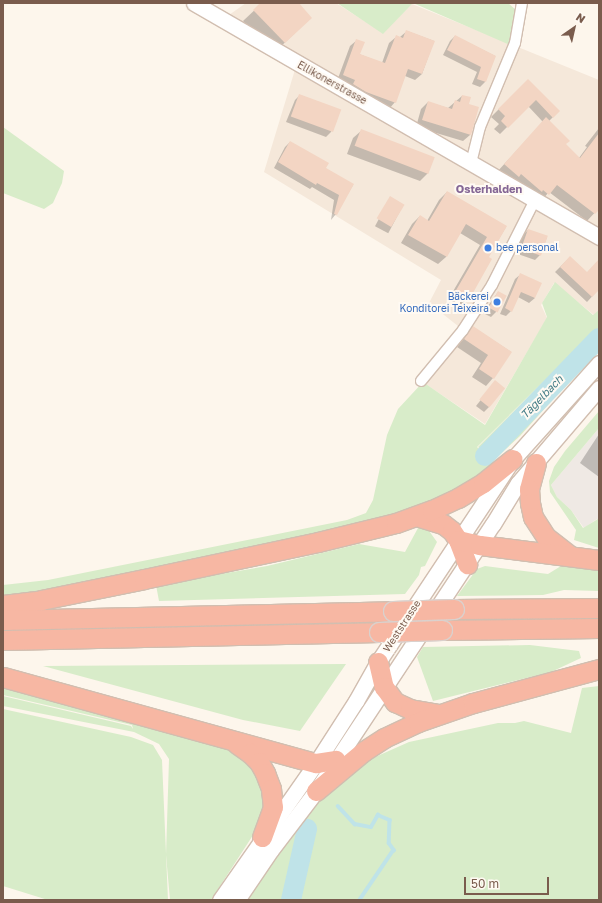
<!DOCTYPE html>
<meta charset="utf-8">
<style>
body{margin:0}
#map{position:relative;width:602px;height:903px;overflow:hidden;background:#fdf6ec;font-family:"Golos Text",sans-serif}
div>[style]{position:absolute}
.residential>*{inset:0;background:#f5e8da}
.industrial>*{inset:0;background:#efe9e4}
.green>*{inset:0;background:#d8ecc9}
.shadow>*{inset:0;background:#0003;transform-origin:0 0}
.stream>*{height:3.5px;margin:-1.75px;padding:0 1.75px;transform-origin:1.75px;border-radius:1.75px;background:#bfe3e8}
.river>*{height:20px;margin:-10px;padding:0 10px;transform-origin:10px;border-radius:10px;background:#bfe3e8}
.building>*{inset:0;background:#f3d5c3;transform-origin:0 0}
.roads{filter:drop-shadow(1px 0 #d1beb0) drop-shadow(-1px 0 #d1beb0) drop-shadow(0 1px #d1beb0) drop-shadow(0 -1px #d1beb0)}
.street>*{height:10px;margin:-5px;padding:0 5px;transform-origin:5px;border-radius:5px;background:#fff}
.secondary>*{height:15px;margin:-7.5px;padding:0 7.5px;transform-origin:7.5px;border-radius:7.5px;background:#fff}
.highway>*{height:19px;margin:-9.5px;padding:0 9.5px;transform-origin:9.5px;border-radius:9.5px;background:#f7b7a3}
.bridges{filter:drop-shadow(1px 0 #dad1cd) drop-shadow(-1px 0 #dad1cd) drop-shadow(0 1px #dad1cd) drop-shadow(0 -1px #dad1cd)}
.highway-bridge>*{height:19px;margin:-9.5px;padding:0 9.5px;transform-origin:9.5px;border-radius:9.5px;background:#f7b7a3}
.dots>*{width:11px;height:11px;translate:-50% -50%;box-sizing:border-box;border:2px solid #fffaf3;border-radius:50%}
span{translate:-50% -50%;white-space:nowrap;text-align:center;line-height:1.15;-webkit-text-stroke:4px #fffaf3;paint-order:stroke}
.street-label{font-size:10px;color:#7a5c4d}
.shop-label{font-size:10px;color:#366cbe}
.left{translate:0 -50%;text-align:left}
.right{translate:-100% -50%;text-align:right}
.neighbourhood-label{font-size:11px;color:#846695;font-weight:700}
.water-label{font-size:11px;color:#437c86;font-style:italic}
.frame{position:absolute;inset:0;border:4px solid #7a5c4d;pointer-events:none}
.north{position:absolute;left:554px;top:8px;width:40px;height:40px;-webkit-text-stroke:3px #fffaf3;paint-order:stroke;rotate:34deg;font-size:11px;font-weight:700;line-height:16px;text-align:center;color:#7a5c4d}
.north::after{content:'';display:block;margin:auto;width:14px;height:18px;background:#7a5c4d;clip-path:polygon(50% 0,100% 100%,50% 72%,0 100%)}
.scale{position:absolute;left:464px;top:877px;width:85px;height:18px;box-sizing:border-box;border:2px solid #7a5c4d;border-top:0;padding-left:5px;font-size:12px;line-height:14px;white-space:nowrap;color:#7a5c4d;-webkit-text-stroke:3px #fffaf3;paint-order:stroke}
</style>
<div id="map">
<div class="residential">
<div style="clip-path:polygon(246px 3px,336px 3px,383px 33px,412px 4px,599px 80px,599px 310px,594px 315px,554px 283px,541px 305px,547px 318px,485px 424px,421px 381px,463px 330px,429px 303px,441px 280px,264px 172px,297px 63px,229px 15px)"></div>
</div>
<div class="industrial">
<div style="clip-path:polygon(599px 428px,599px 521px,597px 519px,584px 528px,571px 510px,557px 497px,551px 485px)"></div>
</div>
<div class="green">
<div style="clip-path:polygon(337px 3px,508px 3px,516px 10px,510px 45px,413px 3px,383px 34px)"></div>
<div style="clip-path:polygon(3px 127px,64px 171px,62px 183px,53px 203px,44px 209px,3px 193px)"></div>
<div style="clip-path:polygon(555px 282px,593px 315px,599px 310px,599px 348px,520px 436px,493px 461px,478px 447px,564px 361px,477px 447px,495px 464px,460px 489px,381px 521px,154px 570px,3px 597px,3px 585px,48px 580px,347px 520px,366px 513px,373px 500px,387px 435px,398px 409px,423px 382px,485px 425px,547px 317px,542px 303px)"></div>
<div style="clip-path:polygon(599px 411px,599px 428px,551px 485px,557px 497px,571px 510px,583px 528px,598px 519px,599px 548px,574px 540px,576px 530px,550px 492px,549px 481px,554px 467px,565px 451px)"></div>
<div style="clip-path:polygon(418px 528px,427px 528px,437px 542px,425px 566px,421px 567px,419px 575px,405px 594px,159px 601px,156px 585px,267px 566px,359px 544px,405px 552px)"></div>
<div style="clip-path:polygon(485px 566px,548px 574px,561px 566px,599px 571px,599px 591px,564px 590px,543px 595px,457px 596px,477px 569px)"></div>
<div style="clip-path:polygon(530px 645px,579px 651px,581px 658px,551px 672px,433px 701px,417px 657px,423px 647px)"></div>
<div style="clip-path:polygon(346px 664px,300px 731px,243px 720px,43px 666px)"></div>
<div style="clip-path:polygon(3px 685px,231px 748px,252px 763px,267px 791px,266px 815px,211px 900px,170px 900px,166px 855px,169px 759px,159px 744px,134px 732px,3px 706px,3px 696px,131px 726px,133px 729px,132px 725px,3px 695px)"></div>
<div style="clip-path:polygon(599px 686px,599px 900px,246px 900px,284px 845px,317px 803px,337px 784px,373px 758px,409px 742px,498px 723px,515px 723px,524px 721px,571px 733px,582px 688px)"></div>
<div style="clip-path:polygon(3px 709px,131px 737px,153px 745px,162px 760px,168px 900px,48px 900px,3px 886px)"></div>
</div>
<div class="shadow">
<div style="clip-path:polygon(262px 3px,297px 3px,300px 28px,274px 53px,243px 21px)"></div>
<div style="clip-path:polygon(407px 31px,434px 41px,422px 74px,415px 80px,405px 76px,395px 102px,389px 109px,337px 81px,350px 46px,357px 40px,359px 54px,382px 63px,389px 43px,396px 37px,400px 37px)"></div>
<div style="clip-path:polygon(455px 36px,495px 56px,485px 82px,480px 87px,472px 84px,477px 72px,443px 55px,450px 41px)"></div>
<div style="clip-path:polygon(528px 80px,559px 111px,549px 121px,565px 144px,579px 158px,587px 147px,585px 146px,599px 128px,599px 208px,587px 221px,549px 192px,541px 201px,497px 172px,543px 122px,528px 106px,500px 134px,494px 129px,499px 124px,491px 117px)"></div>
<div style="clip-path:polygon(300px 95px,339px 110px,331px 132px,326px 137px,286px 122px,295px 100px)"></div>
<div style="clip-path:polygon(462px 96px,468px 105px,470px 135px,463px 141px,416px 127px,421px 109px,428px 102px,448px 108px)"></div>
<div style="clip-path:polygon(361px 131px,428px 173px,420px 181px,347px 154px,353px 138px)"></div>
<div style="clip-path:polygon(290px 142px,325px 168px,353px 185px,336px 214px,331px 220px,334px 200px,312px 187px,310px 189px,274px 168px,285px 147px)"></div>
<div style="clip-path:polygon(447px 192px,506px 227px,488px 257px,468px 299px,460px 307px,448px 300px,480px 245px,460px 233px,446px 257px,438px 264px,401px 243px,412px 224px,420px 216px,427px 221px,439px 200px)"></div>
<div style="left:390px;top:198px;width:15px;height:32px;rotate:28deg"></div>
<div style="clip-path:polygon(528px 230px,547px 237px,540px 255px,535px 260px,515px 253px,523px 235px)"></div>
<div style="clip-path:polygon(570px 257px,587px 273px,599px 267px,599px 289px,587px 302px,555px 272px)"></div>
<div style="clip-path:polygon(521px 274px,535px 298px,529px 303px,518px 297px,511px 311px,506px 316px,500px 314px,515px 279px)"></div>
<div style="clip-path:polygon(498px 292px,496px 312px,491px 317px,483px 313px)"></div>
<div style="clip-path:polygon(473px 327px,511px 352px,493px 378px,486px 386px,472px 377px,481px 363px,457px 347px)"></div>
<div style="clip-path:polygon(495px 382px,489px 407px,484px 412px,476px 406px)"></div>
<div style="clip-path:polygon(599px 434px,599px 477px,580px 463px)"></div>
</div>
<div class="stream">
<div style="left:338px;top:806px;width:25px;rotate:47deg"></div>
<div style="left:355px;top:824px;width:16px;rotate:11deg"></div>
<div style="left:371px;top:827px;width:14px;rotate:-60deg"></div>
<div style="left:378px;top:815px;width:13px;rotate:23deg"></div>
<div style="left:390px;top:820px;width:23px;rotate:92deg"></div>
<div style="left:389px;top:843px;width:9px;rotate:54deg"></div>
<div style="left:394px;top:850px;width:60px;rotate:124.2deg"></div>
</div>
<div class="river">
<div style="left:485px;top:456px;width:164px;rotate:-46deg"></div>
<div style="left:291px;top:900px;width:73px;rotate:-77.3deg"></div>
</div>
<div class="building">
<div style="clip-path:polygon(260px 3px,299px 3px,312px 18px,285px 43px,253px 10px)"></div>
<div style="clip-path:polygon(406px 30px,435px 41px,422px 74px,408px 69px,396px 103px,366px 92px,353px 84px,355px 80px,343px 75px,356px 39px,365px 42px,360px 54px,385px 63px,396px 35px,403px 38px)"></div>
<div style="clip-path:polygon(455px 35px,496px 56px,486px 82px,477px 79px,481px 67px,447px 50px)"></div>
<div style="clip-path:polygon(528px 79px,560px 111px,553px 118px,536px 100px,508px 128px,501px 121px,505px 116px,498px 109px)"></div>
<div style="left:299px;top:94px;width:45px;height:24px;rotate:20deg"></div>
<div style="clip-path:polygon(462px 95px,471px 97px,469px 104px,479px 107px,471px 135px,422px 120px,428px 101px,452px 109px,455px 100px,460px 102px)"></div>
<div style="clip-path:polygon(546px 117px,570px 141px,566px 144px,580px 158px,599px 133px,599px 210px,595px 214px,557px 185px,549px 195px,543px 190px,542px 192px,521px 174px,519px 177px,504px 164px)"></div>
<div style="left:361px;top:129px;width:79px;height:18px;rotate:21deg"></div>
<div style="clip-path:polygon(290px 141px,329px 163px,326px 168px,354px 184px,337px 215px,334px 214px,339px 195px,317px 183px,316px 185px,278px 162px)"></div>
<div style="clip-path:polygon(447px 191px,507px 226px,489px 257px,492px 259px,469px 300px,455px 292px,487px 237px,466px 224px,447px 257px,408px 235px,420px 215px,429px 221px)"></div>
<div style="left:390px;top:196px;width:17px;height:26px;rotate:31deg"></div>
<div style="left:528px;top:229px;width:21px;height:21px;rotate:19deg"></div>
<div style="clip-path:polygon(570px 256px,587px 272px,599px 259px,599px 290px,592px 297px,560px 267px)"></div>
<div style="clip-path:polygon(520px 273px,542px 283px,535px 298px,521px 292px,512px 312px,505px 308px)"></div>
<div style="left:498px;top:291px;width:10px;height:19px;rotate:29deg"></div>
<div style="clip-path:polygon(473px 326px,512px 352px,494px 379px,479px 369px,488px 355px,464px 339px)"></div>
<div style="left:495px;top:380px;width:13px;height:25px;rotate:39deg"></div>
</div>
<div class="roads">
<div class="street">
<div style="left:471px;top:163px;width:37px;rotate:-76deg"></div>
<div style="left:480px;top:127px;width:91px;rotate:-67.4deg"></div>
<div style="left:515px;top:43px;width:41px;rotate:-80.1deg"></div>
<div style="left:421px;top:381px;width:66px;rotate:-50.5deg"></div>
<div style="left:463px;top:330px;width:54px;rotate:-57.2deg"></div>
<div style="left:492px;top:285px;width:95px;rotate:-63.2deg"></div>
</div>
<div class="secondary">
<div style="left:194px;top:3px;width:468px;rotate:30deg"></div>
<div style="left:220px;top:900px;width:167px;rotate:-55deg"></div>
<div style="left:316px;top:763px;width:74px;rotate:-57.2deg"></div>
<div style="left:356px;top:701px;width:45px;rotate:-60.6deg"></div>
<div style="left:378px;top:662px;width:244px;rotate:-56.4deg"></div>
<div style="left:513px;top:459px;width:129px;rotate:-48.1deg"></div>
<div style="left:237px;top:900px;width:60px;rotate:-55.8deg"></div>
<div style="left:271px;top:850px;width:74px;rotate:-52.7deg"></div>
<div style="left:316px;top:791px;width:320px;rotate:-56.5deg"></div>
<div style="left:493px;top:524px;width:48px;rotate:-58.6deg"></div>
<div style="left:518px;top:483px;width:125px;rotate:-49.5deg"></div>
</div>
<div class="highway">
<div style="left:536px;top:463px;width:27px;rotate:105deg"></div>
<div style="left:529px;top:489px;width:14px;rotate:86deg"></div>
<div style="left:530px;top:503px;width:14px;rotate:78deg"></div>
<div style="left:533px;top:517px;width:24px;rotate:57deg"></div>
<div style="left:546px;top:537px;width:31px;rotate:38deg"></div>
<div style="left:416px;top:516px;width:28px;rotate:17deg"></div>
<div style="left:443px;top:524px;width:11px;rotate:38deg"></div>
<div style="left:452px;top:531px;width:11px;rotate:56deg"></div>
<div style="left:458px;top:540px;width:26px;rotate:69deg"></div>
<div style="left:458px;top:540px;width:23px;rotate:13deg"></div>
<div style="left:480px;top:545px;width:120px;rotate:7.2deg"></div>
<div style="left:3px;top:605px;width:38px;rotate:-7deg"></div>
<div style="left:41px;top:600px;width:105px;rotate:-11.5deg"></div>
<div style="left:144px;top:579px;width:178px;rotate:-12deg"></div>
<div style="left:318px;top:542px;width:80px;rotate:-13.7deg"></div>
<div style="left:396px;top:523px;width:38px;rotate:-20deg"></div>
<div style="left:432px;top:510px;width:29px;rotate:-25deg"></div>
<div style="left:458px;top:498px;width:29px;rotate:-31deg"></div>
<div style="left:483px;top:483px;width:38px;rotate:-39deg"></div>
<div style="left:454px;top:609px;width:145px;rotate:-0.4deg"></div>
<div style="left:3px;top:620px;width:390px;rotate:-1.3deg"></div>
<div style="left:442px;top:630px;width:157px;rotate:-0.7deg"></div>
<div style="left:3px;top:640px;width:376px;rotate:-1.2deg"></div>
<div style="left:378px;top:662px;width:26px;rotate:77deg"></div>
<div style="left:384px;top:687px;width:19px;rotate:54deg"></div>
<div style="left:395px;top:702px;width:17px;rotate:25deg"></div>
<div style="left:410px;top:709px;width:28px;rotate:10deg"></div>
<div style="left:3px;top:677px;width:325px;rotate:15.4deg"></div>
<div style="left:316px;top:763px;width:20px;rotate:-9deg"></div>
<div style="left:237px;top:744px;width:16px;rotate:35deg"></div>
<div style="left:250px;top:753px;width:13px;rotate:45deg"></div>
<div style="left:259px;top:762px;width:13px;rotate:61deg"></div>
<div style="left:265px;top:773px;width:17px;rotate:69deg"></div>
<div style="left:271px;top:789px;width:18px;rotate:84deg"></div>
<div style="left:273px;top:807px;width:32px;rotate:110deg"></div>
<div style="left:316px;top:791px;width:62px;rotate:-39.8deg"></div>
<div style="left:364px;top:751px;width:24px;rotate:-33deg"></div>
<div style="left:384px;top:738px;width:38px;rotate:-25deg"></div>
<div style="left:418px;top:722px;width:58px;rotate:-19.1deg"></div>
<div style="left:473px;top:703px;width:131px;rotate:-15.1deg"></div>
</div>
</div>
<div class="bridges">
<div class="highway-bridge">
<div style="left:393px;top:611px;width:61px;rotate:-1.9deg"></div>
<div style="left:379px;top:632px;width:63px;rotate:-1.8deg"></div>
</div>
</div>
<div class="dots">
<div style="left:488px;top:248px;background:#3f7fe0"></div>
<div style="left:497px;top:302px;background:#3f7fe0"></div>
</div>
<div class="street-label">
<span style="left:332px;top:83px;rotate:29deg">Ellikonerstrasse</span>
<span style="left:402px;top:626px;rotate:-57deg">Weststrasse</span>
</div>
<div class="shop-label">
<span class="left" style="left:496px;top:248px">bee personal</span>
<span class="right" style="left:489px;top:302px">Bäckerei<br>Konditorei Teixeira</span>
</div>
<div class="neighbourhood-label">
<span style="left:489px;top:189px">Osterhalden</span>
</div>
<div class="water-label">
<span style="left:542px;top:397px;rotate:-46deg">Tägelbach</span>
</div>
<div class="frame"></div>
<div class="north">N</div>
<div class="scale">50 m</div>
</div>
